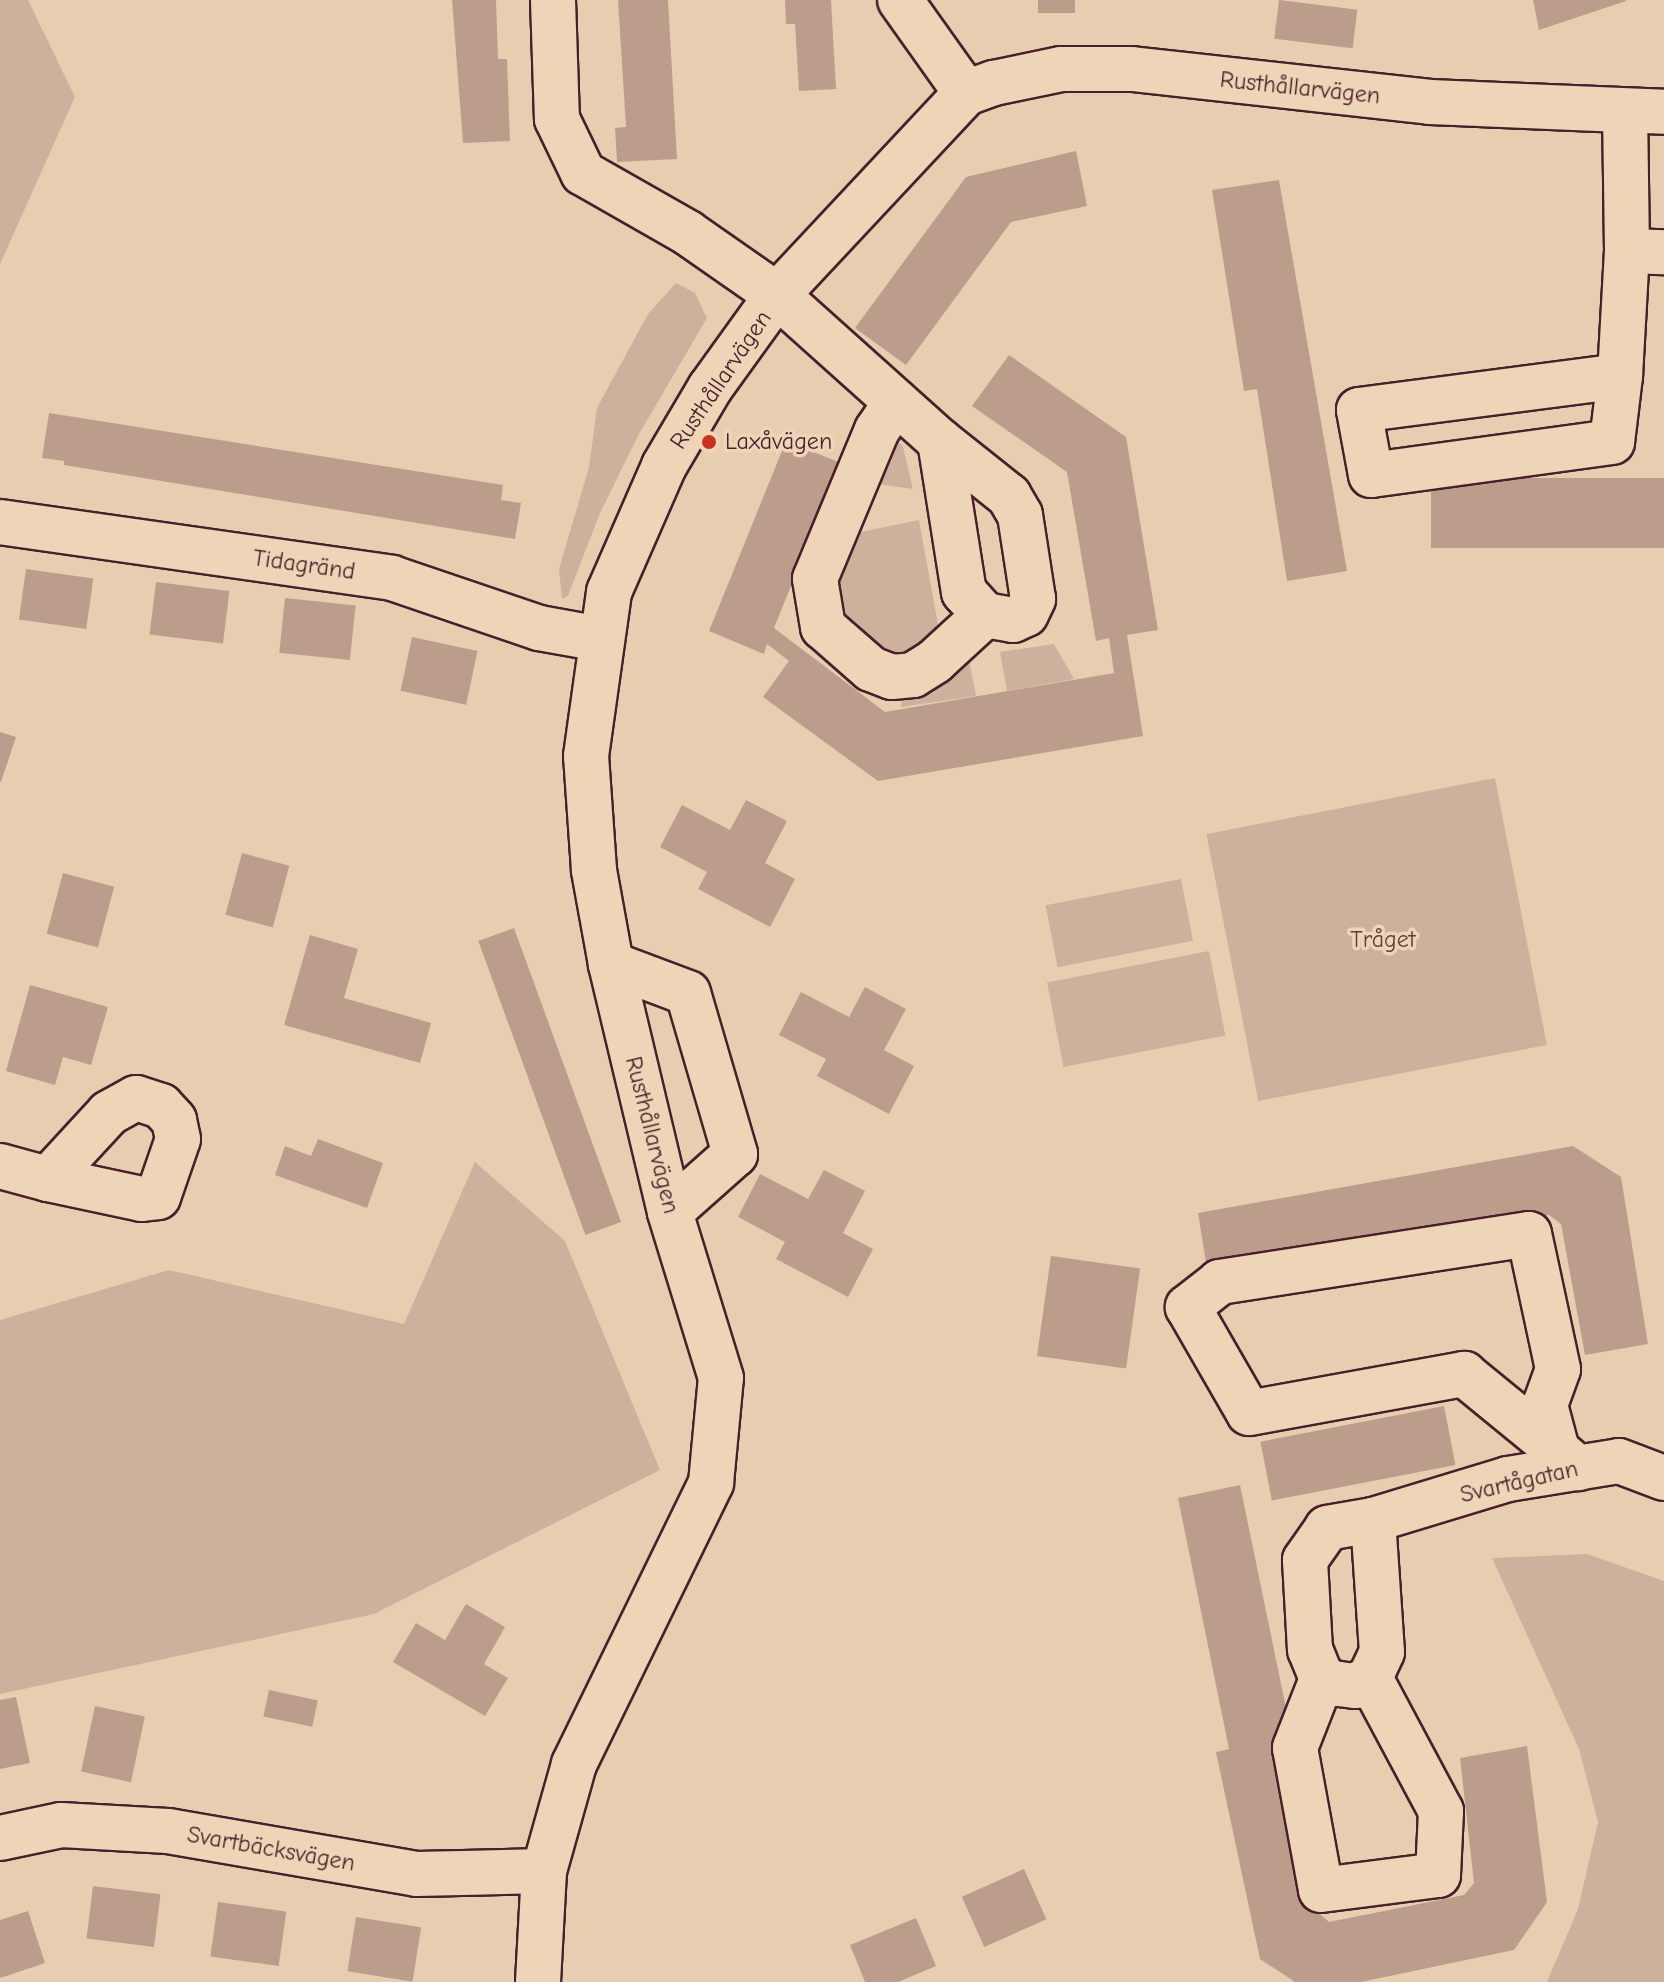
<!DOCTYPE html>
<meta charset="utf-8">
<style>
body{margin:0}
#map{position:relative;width:1664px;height:1982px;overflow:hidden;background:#e8ceb1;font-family:"Comic Neue",sans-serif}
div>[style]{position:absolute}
.green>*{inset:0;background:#ceb19c;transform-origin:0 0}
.building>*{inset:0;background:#bc9d8c;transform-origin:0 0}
.roads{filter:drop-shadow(2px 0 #4a1f2b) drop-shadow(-2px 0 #4a1f2b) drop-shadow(0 2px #4a1f2b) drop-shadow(0 -2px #4a1f2b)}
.minor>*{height:44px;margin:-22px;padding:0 22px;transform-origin:22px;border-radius:22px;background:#efd5b7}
.dots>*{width:22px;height:22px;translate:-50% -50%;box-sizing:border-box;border:4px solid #efd5b7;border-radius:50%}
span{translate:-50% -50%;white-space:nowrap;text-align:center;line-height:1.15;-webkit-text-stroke:7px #efd5b7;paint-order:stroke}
.street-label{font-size:24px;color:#4a1f2b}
.poi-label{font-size:24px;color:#4a1f2b}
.left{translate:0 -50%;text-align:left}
.park-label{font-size:24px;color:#643c42}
</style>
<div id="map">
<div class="green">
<div style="clip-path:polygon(0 0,28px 0,75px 97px,0 264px)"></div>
<div style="clip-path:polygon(676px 283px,695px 293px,707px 318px,639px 434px,600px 513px,568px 596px,562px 599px,559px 569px,589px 467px,597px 408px,648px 314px)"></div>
<div style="clip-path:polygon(892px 435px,903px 447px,913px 489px,871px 483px,871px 471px,884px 477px,892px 460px,879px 453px)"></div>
<div style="clip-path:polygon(919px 520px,939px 630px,930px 651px,874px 658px,825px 591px,841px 536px)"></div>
<div style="clip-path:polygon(1054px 644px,1074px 679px,1007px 691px,1000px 652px)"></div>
<div style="clip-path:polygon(969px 660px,976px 696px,901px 707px,903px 695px)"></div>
<div style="left:1495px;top:778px;width:272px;height:294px;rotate:79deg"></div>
<div style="left:1181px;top:879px;width:63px;height:138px;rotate:79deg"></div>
<div style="left:1209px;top:951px;width:86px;height:165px;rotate:79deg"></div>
<div style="clip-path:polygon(475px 1162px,565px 1241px,660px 1470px,374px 1614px,0 1694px,0 1320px,169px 1270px,404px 1324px)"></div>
<div style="clip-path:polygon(1587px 1554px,1664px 1581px,1664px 1982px,1547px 1982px,1578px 1909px,1598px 1822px,1579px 1749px,1492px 1558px)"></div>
</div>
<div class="building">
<div style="clip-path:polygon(452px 0,496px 0,498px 59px,507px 59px,510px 141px,463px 143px)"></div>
<div style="clip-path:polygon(618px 0,668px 0,677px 159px,617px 162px,615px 128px,626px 127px)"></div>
<div style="clip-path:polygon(785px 0,831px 0,836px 89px,799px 91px,795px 24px,786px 24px)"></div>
<div style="left:1038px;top:0;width:37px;height:13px"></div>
<div style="left:1279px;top:0;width:79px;height:39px;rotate:7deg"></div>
<div style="clip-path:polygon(1533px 0,1626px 0,1626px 1px,1539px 30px)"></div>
<div style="clip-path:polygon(1076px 151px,1087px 206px,1011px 222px,906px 365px,855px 328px,966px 177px)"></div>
<div style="clip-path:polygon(1279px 180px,1347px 571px,1287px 581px,1257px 389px,1244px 391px,1212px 190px)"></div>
<div style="clip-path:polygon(1009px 355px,1126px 437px,1158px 630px,1127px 635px,1143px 736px,878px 781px,763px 697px,789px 661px,767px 644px,764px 654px,709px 631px,786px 441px,841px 463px,774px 628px,885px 712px,1114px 673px,1109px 638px,1096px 641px,1067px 472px,972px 406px)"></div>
<div style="clip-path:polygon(49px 413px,503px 485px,501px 500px,521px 503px,515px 539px,64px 465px,64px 461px,42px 458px)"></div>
<div style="left:1664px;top:478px;width:70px;height:233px;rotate:90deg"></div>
<div style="left:26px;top:569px;width:68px;height:51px;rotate:8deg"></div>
<div style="left:156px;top:582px;width:74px;height:53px;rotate:7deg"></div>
<div style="left:285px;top:598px;width:71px;height:55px;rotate:6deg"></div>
<div style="left:412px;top:637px;width:67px;height:55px;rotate:12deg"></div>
<div style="clip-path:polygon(0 732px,16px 737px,1px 782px,0 782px)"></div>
<div style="clip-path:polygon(746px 800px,787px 821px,765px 863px,795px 879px,770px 927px,698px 889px,707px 872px,660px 847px,682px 805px,730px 830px)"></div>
<div style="left:242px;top:853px;width:49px;height:64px;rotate:15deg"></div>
<div style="left:63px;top:873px;width:53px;height:63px;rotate:15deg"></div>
<div style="left:514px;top:928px;width:313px;height:38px;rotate:70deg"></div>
<div style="clip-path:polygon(310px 935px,358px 949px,344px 998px,431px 1023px,420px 1063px,284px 1025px)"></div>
<div style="clip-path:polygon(30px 985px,108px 1007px,91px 1065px,63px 1057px,55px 1085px,6px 1071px)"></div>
<div style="clip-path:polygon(865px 987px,906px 1009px,884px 1050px,914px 1066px,889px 1114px,817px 1076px,826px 1059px,779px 1035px,801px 992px,849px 1017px)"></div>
<div style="clip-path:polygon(318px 1139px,383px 1163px,367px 1208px,275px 1175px,285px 1146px,311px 1156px)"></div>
<div style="clip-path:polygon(1573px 1146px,1621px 1177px,1648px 1344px,1585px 1355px,1561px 1224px,1549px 1215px,1208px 1275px,1198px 1213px)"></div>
<div style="clip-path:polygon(824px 1170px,865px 1191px,843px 1233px,873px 1249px,848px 1297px,776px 1259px,785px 1242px,738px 1217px,760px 1174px,808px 1199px)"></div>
<div style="left:1051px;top:1256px;width:90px;height:101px;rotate:8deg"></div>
<div style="left:1444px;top:1406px;width:60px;height:187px;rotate:79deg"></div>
<div style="clip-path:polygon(1240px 1485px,1292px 1737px,1312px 1907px,1329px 1922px,1464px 1895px,1474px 1883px,1460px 1758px,1527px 1746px,1547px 1902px,1514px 1950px,1361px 1982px,1295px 1982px,1260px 1959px,1216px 1752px,1229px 1749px,1178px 1498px)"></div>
<div style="clip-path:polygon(466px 1604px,505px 1627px,484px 1664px,508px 1678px,485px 1716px,393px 1662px,416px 1623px,445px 1640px)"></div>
<div style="left:269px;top:1690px;width:50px;height:27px;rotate:12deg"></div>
<div style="clip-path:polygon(16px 1697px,30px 1763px,0 1769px,0 1700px)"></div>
<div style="left:95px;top:1706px;width:51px;height:67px;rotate:12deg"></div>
<div style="left:1024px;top:1869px;width:55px;height:68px;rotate:66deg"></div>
<div style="left:93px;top:1886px;width:68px;height:53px;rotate:7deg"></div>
<div style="left:218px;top:1902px;width:69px;height:55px;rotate:8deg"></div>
<div style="clip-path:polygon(28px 1911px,45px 1963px,0 1978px,0 1920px)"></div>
<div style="left:356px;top:1917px;width:66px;height:55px;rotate:9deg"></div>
<div style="clip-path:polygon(916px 1918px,936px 1966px,898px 1982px,865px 1982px,850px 1945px)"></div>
</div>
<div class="roads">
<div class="minor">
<div style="left:553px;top:0;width:119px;rotate:88.1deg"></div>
<div style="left:557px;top:119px;width:60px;rotate:64.3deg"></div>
<div style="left:583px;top:173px;width:121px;rotate:29.7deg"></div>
<div style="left:688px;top:233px;width:108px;rotate:34.9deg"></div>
<div style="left:777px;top:295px;width:219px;rotate:41.9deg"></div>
<div style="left:940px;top:441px;width:153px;rotate:81deg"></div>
<div style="left:964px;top:592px;width:31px;rotate:48deg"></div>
<div style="left:985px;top:615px;width:28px;rotate:10deg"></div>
<div style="left:1013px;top:620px;width:14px;rotate:-25deg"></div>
<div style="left:1026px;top:614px;width:17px;rotate:-65deg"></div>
<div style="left:1033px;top:599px;width:85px;rotate:-98.8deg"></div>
<div style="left:1020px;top:515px;width:22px;rotate:-120deg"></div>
<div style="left:1009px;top:496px;width:88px;rotate:-141.4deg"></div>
<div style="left:900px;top:0;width:114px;rotate:54.6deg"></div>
<div style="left:1627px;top:251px;width:37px;rotate:2deg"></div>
<div style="left:1620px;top:376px;width:66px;rotate:96.9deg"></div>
<div style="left:1612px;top:442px;width:243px;rotate:172.2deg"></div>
<div style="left:1371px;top:475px;width:66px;rotate:-100.5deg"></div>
<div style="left:1359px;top:410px;width:263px;rotate:-7.4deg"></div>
<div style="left:1620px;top:376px;width:125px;rotate:-86.8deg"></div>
<div style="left:1627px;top:251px;width:138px;rotate:-90.8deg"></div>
<div style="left:896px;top:402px;width:34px;rotate:124deg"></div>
<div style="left:877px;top:430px;width:161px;rotate:112.6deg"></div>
<div style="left:815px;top:579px;width:49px;rotate:80.5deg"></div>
<div style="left:823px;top:627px;width:64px;rotate:41.2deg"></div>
<div style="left:871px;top:669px;width:22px;rotate:21deg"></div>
<div style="left:892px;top:677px;width:21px;rotate:-5deg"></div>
<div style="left:913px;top:675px;width:26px;rotate:-32deg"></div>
<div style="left:935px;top:661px;width:68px;rotate:-42.6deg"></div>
<div style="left:0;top:522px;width:396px;rotate:8.1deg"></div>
<div style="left:392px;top:578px;width:155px;rotate:18.8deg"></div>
<div style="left:539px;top:628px;width:63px;rotate:10.1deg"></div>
<div style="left:611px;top:964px;width:82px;rotate:20.6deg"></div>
<div style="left:688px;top:993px;width:168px;rotate:73.7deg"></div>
<div style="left:735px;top:1154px;width:87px;rotate:138.3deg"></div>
<div style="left:0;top:1166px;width:50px;rotate:15.2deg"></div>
<div style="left:48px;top:1179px;width:96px;rotate:12deg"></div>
<div style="left:142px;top:1199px;width:16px;rotate:-7deg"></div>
<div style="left:158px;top:1197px;width:61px;rotate:-71deg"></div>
<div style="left:178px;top:1139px;width:19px;rotate:-102deg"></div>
<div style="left:174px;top:1120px;width:19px;rotate:-133deg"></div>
<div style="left:161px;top:1106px;width:26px;rotate:-162deg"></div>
<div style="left:136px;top:1098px;width:31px;rotate:151deg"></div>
<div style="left:109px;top:1113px;width:90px;rotate:132.7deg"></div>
<div style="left:1557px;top:1450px;width:47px;rotate:-104.9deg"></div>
<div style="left:1545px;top:1405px;width:38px;rotate:-70deg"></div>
<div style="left:1558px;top:1369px;width:138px;rotate:-102.1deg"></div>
<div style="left:1529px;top:1234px;width:313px;rotate:171.2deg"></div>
<div style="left:1220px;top:1282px;width:41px;rotate:142deg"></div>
<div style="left:1188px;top:1307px;width:122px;rotate:60.1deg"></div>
<div style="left:1249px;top:1413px;width:219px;rotate:-10.3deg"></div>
<div style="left:1464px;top:1374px;width:120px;rotate:39.3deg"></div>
<div style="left:1557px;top:1450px;width:28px;rotate:41deg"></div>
<div style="left:1373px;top:1520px;width:132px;rotate:86.1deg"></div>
<div style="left:1382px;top:1652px;width:29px;rotate:115deg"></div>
<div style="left:1370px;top:1678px;width:17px;rotate:152deg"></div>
<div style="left:1355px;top:1686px;width:17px;rotate:-173deg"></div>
<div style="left:1338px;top:1684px;width:17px;rotate:-163deg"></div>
<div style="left:1322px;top:1679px;width:31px;rotate:-112deg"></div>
<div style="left:1310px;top:1650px;width:90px;rotate:-93.2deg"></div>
<div style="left:1305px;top:1560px;width:39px;rotate:-55deg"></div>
<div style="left:1327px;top:1528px;width:47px;rotate:-9.9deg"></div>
<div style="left:1373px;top:1520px;width:141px;rotate:-16.9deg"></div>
<div style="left:1508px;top:1479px;width:112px;rotate:-9.2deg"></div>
<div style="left:1619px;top:1461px;width:48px;rotate:20.7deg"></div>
<div style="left:1322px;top:1679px;width:74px;rotate:111.4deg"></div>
<div style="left:1295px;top:1748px;width:144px;rotate:79.6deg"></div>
<div style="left:1321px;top:1890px;width:118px;rotate:-7.3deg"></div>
<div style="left:1438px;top:1875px;width:64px;rotate:-87.3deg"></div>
<div style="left:1441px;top:1811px;width:151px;rotate:-118.1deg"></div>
<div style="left:0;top:1838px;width:62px;rotate:-12deg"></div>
<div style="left:61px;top:1825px;width:107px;rotate:3.2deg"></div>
<div style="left:168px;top:1831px;width:252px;rotate:9.8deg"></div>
<div style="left:416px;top:1874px;width:128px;rotate:-1.3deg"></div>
<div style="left:538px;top:1982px;width:111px;rotate:-86.9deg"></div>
<div style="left:544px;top:1871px;width:111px;rotate:-74.3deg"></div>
<div style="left:574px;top:1764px;width:313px;rotate:-64deg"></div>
<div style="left:711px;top:1483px;width:105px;rotate:-84.6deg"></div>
<div style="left:721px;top:1378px;width:174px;rotate:-107.1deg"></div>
<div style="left:670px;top:1212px;width:255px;rotate:-103.4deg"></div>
<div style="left:611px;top:964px;width:96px;rotate:-100.3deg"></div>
<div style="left:594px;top:870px;width:114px;rotate:-94deg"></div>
<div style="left:586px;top:756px;width:166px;rotate:-82deg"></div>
<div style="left:609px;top:592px;width:137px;rotate:-66.4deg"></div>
<div style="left:664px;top:466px;width:91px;rotate:-59.5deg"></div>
<div style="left:710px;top:388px;width:115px;rotate:-54.2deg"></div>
<div style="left:777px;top:295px;width:277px;rotate:-46.9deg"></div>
<div style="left:966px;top:93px;width:30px;rotate:-20deg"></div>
<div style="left:994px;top:83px;width:68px;rotate:-11.8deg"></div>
<div style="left:1061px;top:69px;width:71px"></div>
<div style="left:1132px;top:69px;width:300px;rotate:6.3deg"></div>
<div style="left:1430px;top:102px;width:234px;rotate:2.4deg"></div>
</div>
</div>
<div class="dots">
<div style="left:709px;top:442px;background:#c8321e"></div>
</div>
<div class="street-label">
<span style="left:1300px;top:88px;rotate:6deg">Rusthållarvägen</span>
<span style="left:721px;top:380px;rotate:-56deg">Rusthållarvägen</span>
<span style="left:304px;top:565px;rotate:8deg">Tidagränd</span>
<span style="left:652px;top:1135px;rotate:76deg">Rusthållarvägen</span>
<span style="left:1519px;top:1482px;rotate:-13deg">Svartågatan</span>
<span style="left:271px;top:1849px;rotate:10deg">Svartbäcksvägen</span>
</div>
<div class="poi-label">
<span class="left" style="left:725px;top:442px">Laxåvägen</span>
</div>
<div class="park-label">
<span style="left:1383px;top:940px">Tråget</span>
</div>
</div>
